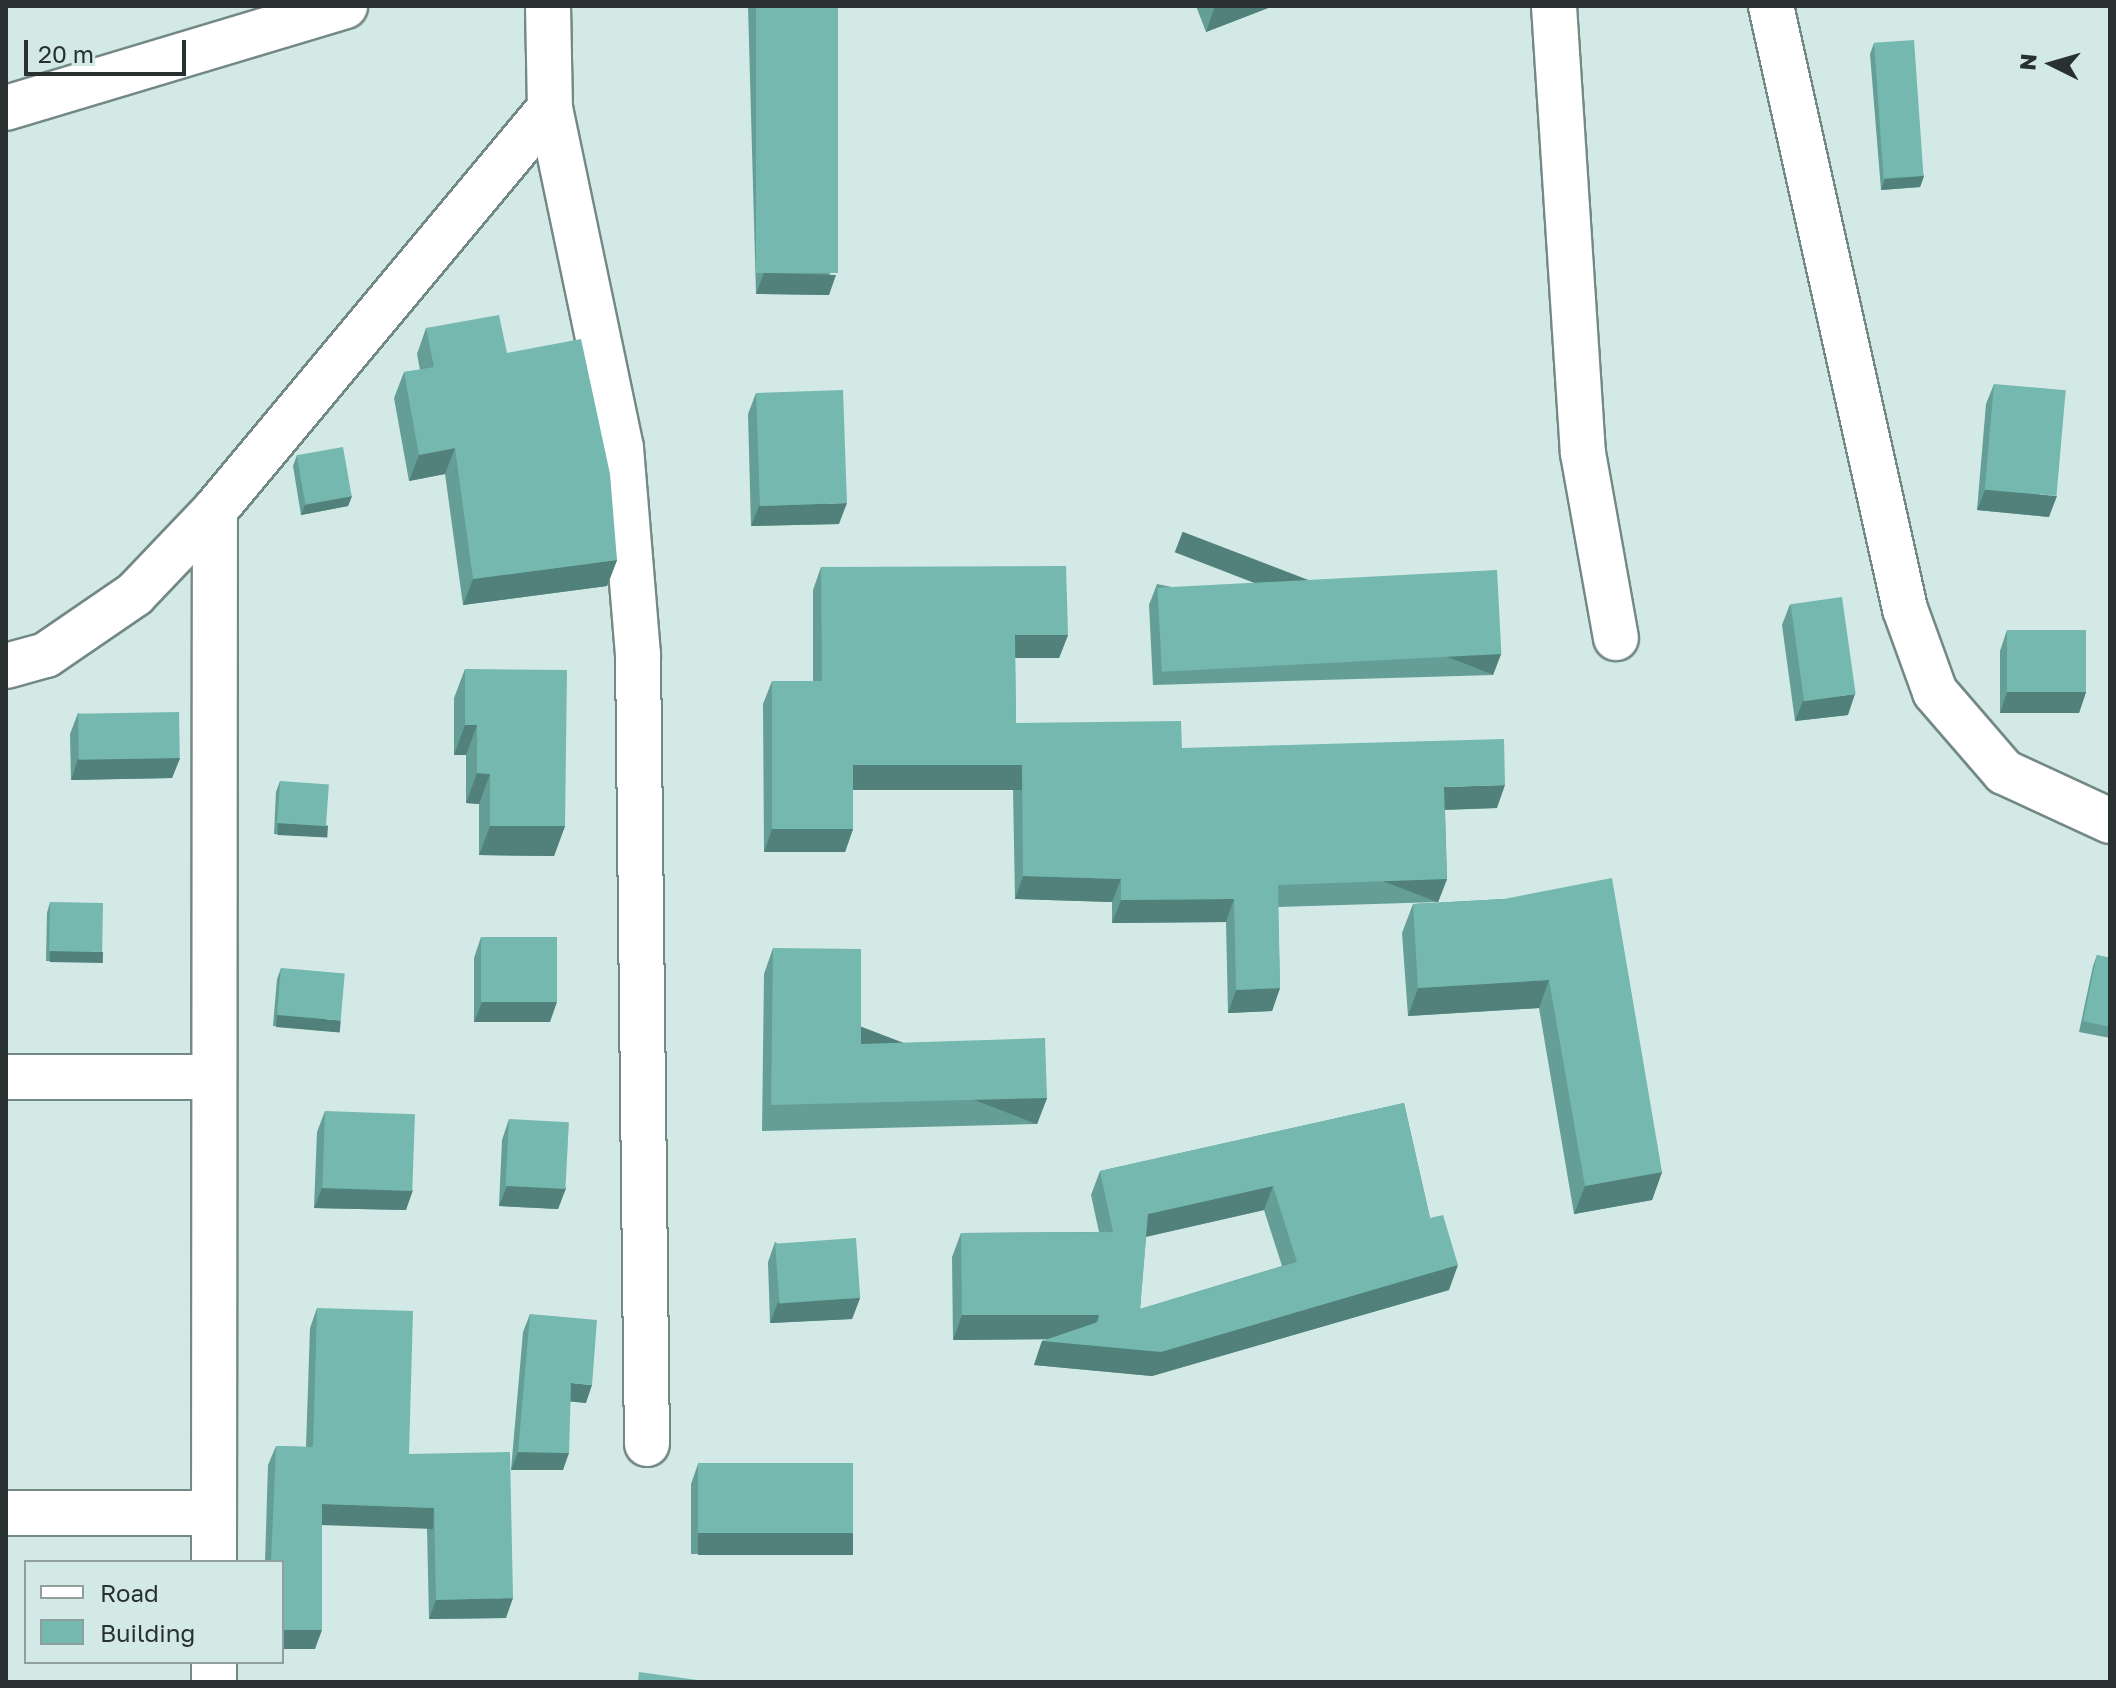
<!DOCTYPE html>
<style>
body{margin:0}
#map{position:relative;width:2116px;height:1688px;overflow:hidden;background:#d2e9e6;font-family:"Golos Text",sans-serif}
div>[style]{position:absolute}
.roads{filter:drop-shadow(2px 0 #738986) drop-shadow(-2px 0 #738986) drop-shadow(0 2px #738986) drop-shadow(0 -2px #738986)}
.minor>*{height:44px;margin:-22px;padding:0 22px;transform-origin:22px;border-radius:22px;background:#fff}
.wall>*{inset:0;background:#649e96}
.shaded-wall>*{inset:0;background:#51817a;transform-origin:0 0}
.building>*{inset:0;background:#74b8af;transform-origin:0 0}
span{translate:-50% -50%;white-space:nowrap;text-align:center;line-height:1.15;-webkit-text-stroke:7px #d2e9e6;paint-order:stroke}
.frame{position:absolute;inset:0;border:8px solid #283130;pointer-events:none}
.legend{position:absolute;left:24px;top:1560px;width:260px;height:104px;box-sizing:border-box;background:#d2e9e6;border:2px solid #8e9f9d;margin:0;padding:10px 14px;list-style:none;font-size:24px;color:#283130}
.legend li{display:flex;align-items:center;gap:16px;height:40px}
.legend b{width:40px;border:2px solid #8e9f9d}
.north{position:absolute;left:2012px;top:24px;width:80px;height:80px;-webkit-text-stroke:6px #d2e9e6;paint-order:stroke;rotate:275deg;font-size:22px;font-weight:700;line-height:32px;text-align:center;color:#283130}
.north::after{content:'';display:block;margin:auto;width:28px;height:36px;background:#283130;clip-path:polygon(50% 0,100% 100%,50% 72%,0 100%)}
.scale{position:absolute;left:24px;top:40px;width:162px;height:36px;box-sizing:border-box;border:4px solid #283130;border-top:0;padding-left:10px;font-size:24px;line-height:28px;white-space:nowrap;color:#283130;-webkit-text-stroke:6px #d2e9e6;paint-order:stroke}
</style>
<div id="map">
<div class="roads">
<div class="minor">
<div style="left:548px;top:6px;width:102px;rotate:88.9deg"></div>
<div style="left:550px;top:108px;width:347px;rotate:78.2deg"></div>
<div style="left:621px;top:448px;width:207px;rotate:85.3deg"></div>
<div style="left:638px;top:654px;width:790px;rotate:89.35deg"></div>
<div style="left:1554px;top:6px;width:448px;rotate:86.3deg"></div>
<div style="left:1583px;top:453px;width:188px;rotate:79.9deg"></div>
<div style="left:1771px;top:6px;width:618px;rotate:77.47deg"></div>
<div style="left:1905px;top:609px;width:88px;rotate:70.1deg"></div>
<div style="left:1935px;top:692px;width:106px;rotate:49.2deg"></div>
<div style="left:2004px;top:772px;width:117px;rotate:24.8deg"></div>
<div style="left:6px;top:108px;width:354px;rotate:-16.7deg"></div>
<div style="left:6px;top:666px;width:41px;rotate:-15.4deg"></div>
<div style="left:46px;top:655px;width:108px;rotate:-34.4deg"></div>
<div style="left:135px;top:594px;width:116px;rotate:-46.4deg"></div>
<div style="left:215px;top:510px;width:523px;rotate:-50.19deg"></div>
<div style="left:6px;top:1077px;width:208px"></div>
<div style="left:6px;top:1513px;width:208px"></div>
<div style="left:214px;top:1562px;width:1052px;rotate:-89.95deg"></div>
<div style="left:214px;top:1662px;width:20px;rotate:90deg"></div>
</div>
</div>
<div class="wall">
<div style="clip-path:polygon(748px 6px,838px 6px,829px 295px,756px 294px)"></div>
<div style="clip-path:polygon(1196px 6px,1273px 6px,1206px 32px)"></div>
<div style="clip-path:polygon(1874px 43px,1924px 176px,1920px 187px,1881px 190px,1870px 54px)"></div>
<div style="clip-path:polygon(426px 328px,507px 353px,617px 560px,607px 586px,463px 605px,445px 474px,409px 481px,394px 398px,404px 372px,420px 370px,417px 354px)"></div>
<div style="clip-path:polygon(1994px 384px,2049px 517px,1977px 510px,1986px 404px)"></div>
<div style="clip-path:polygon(756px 393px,839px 524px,751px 526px,748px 414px)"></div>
<div style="clip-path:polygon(297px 455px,352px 496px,348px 506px,301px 515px,293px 466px)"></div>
<div style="clip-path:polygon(821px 567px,1068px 635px,1059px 658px,1015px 658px,1016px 723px,1182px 748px,1497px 808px,1445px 810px,1447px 879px,1438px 902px,1278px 907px,1280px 988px,1272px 1011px,1228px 1013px,1226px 922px,1112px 923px,1112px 902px,1015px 899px,1013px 788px,853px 788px,853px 829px,845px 852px,764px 852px,763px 704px,772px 681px,813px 681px,813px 590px)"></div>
<div style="clip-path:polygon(1157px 584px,1501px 654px,1493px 675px,1153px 685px,1149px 605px)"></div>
<div style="clip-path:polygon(1790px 604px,1848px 715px,1795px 721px,1782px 625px)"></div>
<div style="clip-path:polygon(2007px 630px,2086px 692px,2079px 713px,2000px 713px,2000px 651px)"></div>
<div style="clip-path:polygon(465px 669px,565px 826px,554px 856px,479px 855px,479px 804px,466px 803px,466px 755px,454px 755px,454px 698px)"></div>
<div style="clip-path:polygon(78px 713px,180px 758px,172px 778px,71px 780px,70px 734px)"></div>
<div style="clip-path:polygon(280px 781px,324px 837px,274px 834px,276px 792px)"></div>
<div style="clip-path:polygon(1504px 899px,1662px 1172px,1652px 1200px,1574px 1214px,1539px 1008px,1408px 1016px,1402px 933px,1413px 904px)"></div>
<div style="clip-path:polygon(50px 902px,99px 962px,46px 961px,47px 913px)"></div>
<div style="clip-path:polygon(481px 937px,550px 1022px,474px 1022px,474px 958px)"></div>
<div style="clip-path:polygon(773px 948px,861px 1044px,1047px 1098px,1037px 1124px,762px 1131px,764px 974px)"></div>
<div style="clip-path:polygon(2097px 955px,2110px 958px,2110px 1038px,2079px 1032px,2093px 966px)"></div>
<div style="clip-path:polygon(281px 968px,337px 1032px,273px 1026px,277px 979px)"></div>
<div style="clip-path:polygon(evenodd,1404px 1103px,1430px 1218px,1449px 1290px,1152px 1376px,1034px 1365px,1042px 1341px,1048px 1339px,953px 1340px,952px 1257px,961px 1233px,1099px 1232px,1091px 1195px,1100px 1171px,1404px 1103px,1264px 1210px,1282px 1266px,1140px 1309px,1146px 1237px,1264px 1210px)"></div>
<div style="clip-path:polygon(325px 1111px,406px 1210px,314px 1208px,317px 1132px)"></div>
<div style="clip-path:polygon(509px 1119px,566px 1188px,558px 1209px,499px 1206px,502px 1140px)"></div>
<div style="clip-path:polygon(775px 1242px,860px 1298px,852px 1319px,770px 1323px,768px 1262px)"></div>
<div style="clip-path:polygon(317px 1308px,409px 1454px,506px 1618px,429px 1619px,427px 1528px,322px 1524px,315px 1649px,282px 1562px,265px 1562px,268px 1465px,276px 1446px,306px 1447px,310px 1328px)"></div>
<div style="clip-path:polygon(530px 1314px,586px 1403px,570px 1401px,563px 1470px,511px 1470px,523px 1332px)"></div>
<div style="clip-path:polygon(698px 1464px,845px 1554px,691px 1554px,691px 1484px)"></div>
</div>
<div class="shaded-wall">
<div style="clip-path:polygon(1215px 6px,1273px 6px,1206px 32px)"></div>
<div style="clip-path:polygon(1924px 176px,1920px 187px,1881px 190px,1885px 179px)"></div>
<div style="clip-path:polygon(764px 273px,836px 275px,829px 295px,756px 294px)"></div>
<div style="clip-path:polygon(455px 448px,445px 474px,409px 481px,419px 455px)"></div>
<div style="clip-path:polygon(1985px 490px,2057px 496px,2049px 517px,1977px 510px)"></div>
<div style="clip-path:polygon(352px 496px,348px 506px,301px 515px,305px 505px)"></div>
<div style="clip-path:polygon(847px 503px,839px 524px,751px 526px,759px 506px)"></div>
<div style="clip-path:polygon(617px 560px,607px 586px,463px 605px,473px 579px)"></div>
<div style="clip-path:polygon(1015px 635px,1068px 635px,1059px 658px,1007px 658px)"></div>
<div style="left:1501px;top:654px;width:22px;height:341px;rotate:111deg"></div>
<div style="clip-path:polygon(2007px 692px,2086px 692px,2079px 713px,2000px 713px)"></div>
<div style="clip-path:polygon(1855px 694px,1848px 715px,1795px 721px,1803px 701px)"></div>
<div style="clip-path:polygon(465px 725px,477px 725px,466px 755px,454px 755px)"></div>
<div style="clip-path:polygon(180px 758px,172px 778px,71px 780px,78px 759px)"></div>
<div style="left:853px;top:765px;width:169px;height:25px"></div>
<div style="clip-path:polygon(477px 773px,490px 774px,479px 804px,466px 803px)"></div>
<div style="clip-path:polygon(1505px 785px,1497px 808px,1436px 810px,1444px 787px)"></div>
<div style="left:278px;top:823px;width:50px;height:12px;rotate:3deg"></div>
<div style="clip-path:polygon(490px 826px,565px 826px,554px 856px,479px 855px)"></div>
<div style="clip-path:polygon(772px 829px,853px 829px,845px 852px,764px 852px)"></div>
<div style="clip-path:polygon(1023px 876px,1121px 879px,1112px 902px,1015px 899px)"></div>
<div style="left:1447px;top:879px;width:25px;height:169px;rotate:111deg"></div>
<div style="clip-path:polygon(1234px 899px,1226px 922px,1112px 923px,1121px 900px)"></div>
<div style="left:50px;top:951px;width:53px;height:11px;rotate:1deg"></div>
<div style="clip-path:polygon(1549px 980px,1539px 1008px,1408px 1016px,1418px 988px)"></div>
<div style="clip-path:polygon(1280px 988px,1272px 1011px,1228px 1013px,1236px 990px)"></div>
<div style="clip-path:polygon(482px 1002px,557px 1002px,550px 1022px,474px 1022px)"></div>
<div style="left:277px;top:1015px;width:64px;height:12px;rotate:5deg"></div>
<div style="left:1047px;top:1098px;width:28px;height:276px;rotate:111deg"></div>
<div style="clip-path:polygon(1662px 1172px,1652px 1200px,1574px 1214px,1585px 1186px)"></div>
<div style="clip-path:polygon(507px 1186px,566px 1188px,558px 1209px,499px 1206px)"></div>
<div style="clip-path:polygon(1273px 1186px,1264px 1210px,1140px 1238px,1148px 1214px)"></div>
<div style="clip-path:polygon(322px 1188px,413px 1190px,406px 1210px,314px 1208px)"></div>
<div style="clip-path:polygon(1458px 1265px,1449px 1290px,1152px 1376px,1034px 1365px,1042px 1341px)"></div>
<div style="clip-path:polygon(860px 1298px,852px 1319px,770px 1323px,778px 1302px)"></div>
<div style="clip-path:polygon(962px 1315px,1099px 1315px,1090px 1339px,953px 1340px)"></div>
<div style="clip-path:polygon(571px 1383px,592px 1385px,586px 1403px,564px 1401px)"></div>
<div style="clip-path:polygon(518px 1452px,569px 1453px,563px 1470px,511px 1470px)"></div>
<div style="left:322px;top:1504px;width:112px;height:21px;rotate:2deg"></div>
<div style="left:698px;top:1533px;width:155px;height:22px"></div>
<div style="clip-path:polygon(513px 1598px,506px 1618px,429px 1619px,436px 1600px)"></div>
<div style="clip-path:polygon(282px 1630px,322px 1630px,315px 1649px,282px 1649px)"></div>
</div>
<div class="building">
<div style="left:756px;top:6px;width:82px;height:267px"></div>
<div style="left:1914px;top:40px;width:136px;height:40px;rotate:86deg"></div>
<div style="clip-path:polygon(499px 315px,507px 353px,581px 339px,610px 474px,617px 560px,473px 579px,455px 448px,419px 455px,404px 372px,434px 367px,426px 328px)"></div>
<div style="left:1994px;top:384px;width:72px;height:106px;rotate:5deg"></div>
<div style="left:843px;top:390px;width:113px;height:87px;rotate:88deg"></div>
<div style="left:343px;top:447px;width:50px;height:47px;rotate:80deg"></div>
<div style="clip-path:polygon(1066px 566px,1068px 635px,1015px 635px,1016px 723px,1181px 721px,1182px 748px,1504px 739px,1505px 785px,1444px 787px,1447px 879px,1278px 885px,1280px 988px,1236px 990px,1234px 899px,1121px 900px,1121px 879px,1023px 876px,1022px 765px,853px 765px,853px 829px,772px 829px,772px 681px,822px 681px,821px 567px)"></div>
<div style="left:1497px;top:570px;width:84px;height:340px;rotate:87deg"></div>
<div style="left:1842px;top:597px;width:98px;height:52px;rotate:82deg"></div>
<div style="left:2007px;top:630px;width:79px;height:62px"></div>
<div style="clip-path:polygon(465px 669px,567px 670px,565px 826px,490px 826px,490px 774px,477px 773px,477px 725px,465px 725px)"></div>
<div style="left:179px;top:712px;width:46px;height:101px;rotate:89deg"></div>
<div style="left:280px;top:781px;width:49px;height:42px;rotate:4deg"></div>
<div style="clip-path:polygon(1612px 878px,1662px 1172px,1585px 1186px,1549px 980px,1418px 988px,1413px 904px,1504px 899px)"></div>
<div style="left:50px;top:902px;width:53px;height:49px;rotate:1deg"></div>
<div style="left:481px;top:937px;width:76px;height:65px"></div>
<div style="clip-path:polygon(773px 948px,861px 949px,861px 1044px,1045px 1038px,1047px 1098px,771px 1105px)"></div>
<div style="clip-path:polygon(2097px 955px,2110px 958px,2110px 1027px,2083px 1021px)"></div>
<div style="left:281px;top:968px;width:64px;height:47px;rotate:5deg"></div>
<div style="clip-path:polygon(evenodd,1404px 1103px,1430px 1218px,1443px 1215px,1458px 1265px,1161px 1352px,1042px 1341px,1098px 1322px,1099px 1315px,962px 1315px,961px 1233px,1113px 1232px,1100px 1171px,1404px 1103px,1273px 1186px,1297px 1262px,1140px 1309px,1148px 1214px,1273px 1186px)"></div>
<div style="left:325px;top:1111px;width:90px;height:77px;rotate:2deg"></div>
<div style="left:509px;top:1119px;width:60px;height:67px;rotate:3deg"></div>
<div style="left:856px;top:1238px;width:60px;height:81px;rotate:86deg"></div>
<div style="clip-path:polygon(317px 1308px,413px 1311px,409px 1454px,510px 1452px,513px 1598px,436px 1600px,434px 1508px,322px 1504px,322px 1630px,282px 1630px,282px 1562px,271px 1562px,276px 1446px,313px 1447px)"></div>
<div style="clip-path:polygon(530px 1314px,597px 1320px,592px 1385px,571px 1383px,569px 1453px,518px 1452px)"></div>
<div style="left:853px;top:1463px;width:70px;height:155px;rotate:90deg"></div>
<div style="clip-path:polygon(639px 1672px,697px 1680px,697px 1682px,638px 1682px)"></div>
</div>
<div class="frame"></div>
<ul class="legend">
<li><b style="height:10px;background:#fff"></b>Road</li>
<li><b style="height:22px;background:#74b8af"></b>Building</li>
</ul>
<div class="north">N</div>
<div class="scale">20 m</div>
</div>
